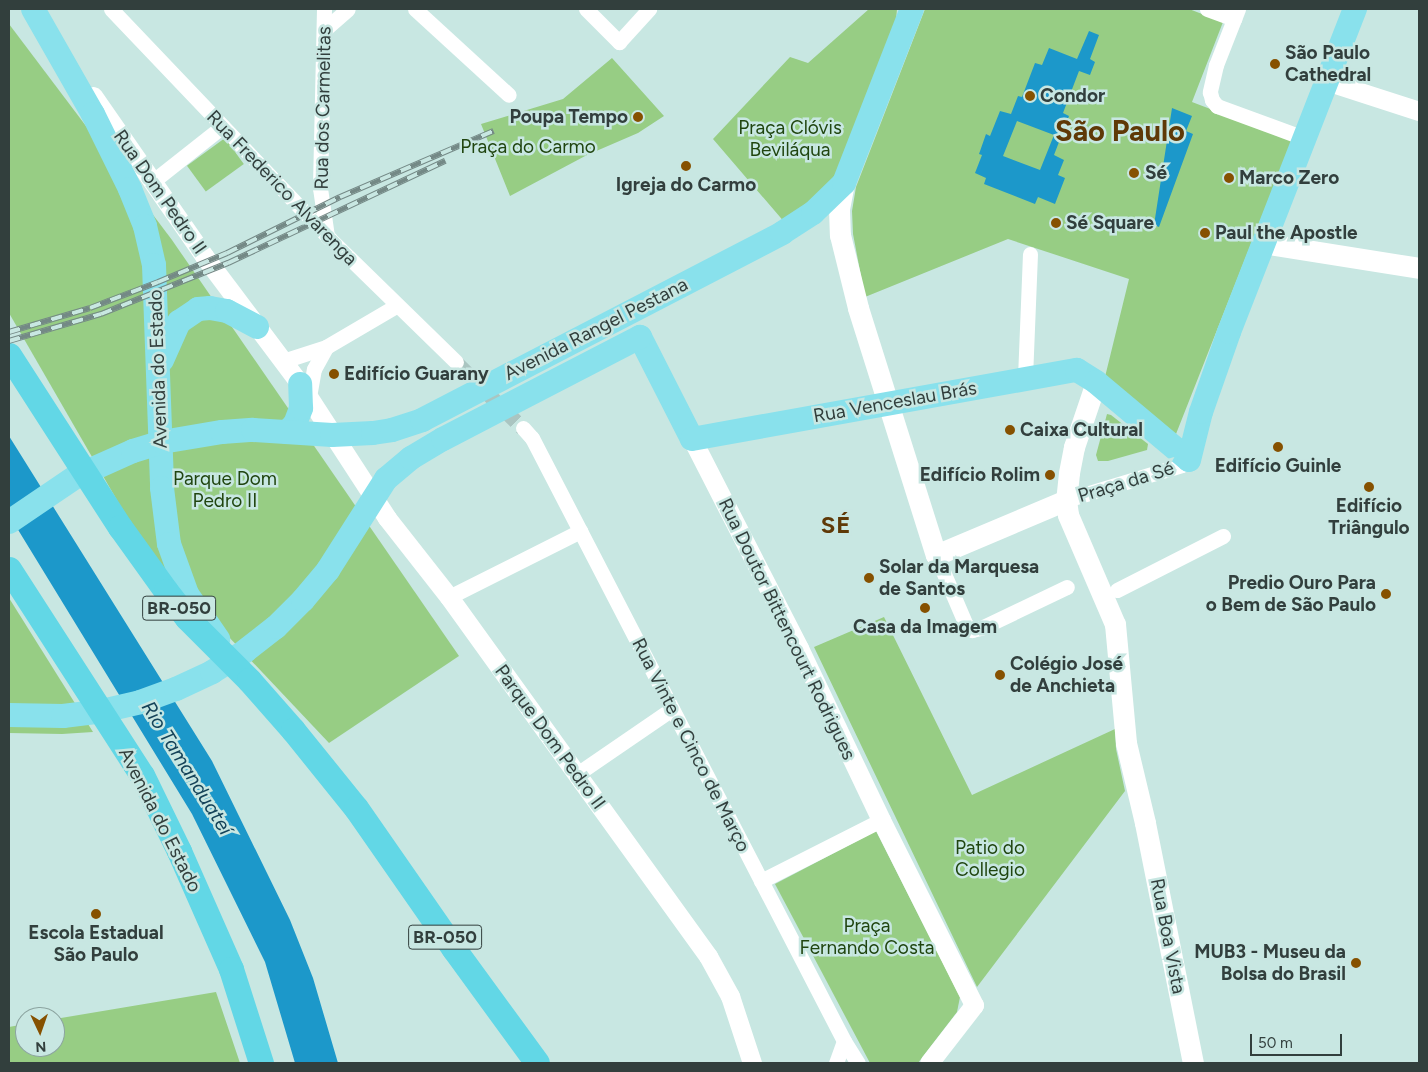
<!DOCTYPE html>
<meta charset="utf-8">
<style>
body{margin:0}
#map{position:relative;width:1428px;height:1072px;overflow:hidden;background:#c8e7e2;font-family:Figtree,sans-serif}
div>[style]{position:absolute}
.green>*{inset:0;background:#97cd84;transform-origin:0 0}
.water>*{inset:0;background:#1c98ca}
.minor-tunnel>*{height:15px;margin-top:-7.5px;transform-origin:0;background:repeating-linear-gradient(90deg,#aac5c1 0 15px,transparent 0 23px)}
.minor>*{height:15px;margin:-7.5px;padding:0 7.5px;transform-origin:7.5px;border-radius:7.5px;background:#fff}
.tertiary>*{height:19px;margin:-9.5px;padding:0 9.5px;transform-origin:9.5px;border-radius:9.5px;background:#fff}
.secondary>*{height:21px;margin:-10.5px;padding:0 10.5px;transform-origin:10.5px;border-radius:10.5px;background:#fff}
.primary>*{height:24px;margin:-12px;padding:0 12px;transform-origin:12px;border-radius:12px;background:#89e1ec}
.trunk>*{height:25px;margin:-12.5px;padding:0 12.5px;transform-origin:12.5px;border-radius:12.5px;background:#62d7e6}
.rail>*{height:5.5px;margin-top:-2.75px;transform-origin:0;background:repeating-linear-gradient(90deg,#c8e7e2 0 11px,#748986 0 22px);box-sizing:border-box;border-block:1px solid #748986}
.dots>*{width:14px;height:14px;translate:-50% -50%;box-sizing:border-box;border:2px solid #c8e7e2;border-radius:50%}
span{translate:-50% -50%;white-space:nowrap;text-align:center;line-height:1.15;-webkit-text-stroke:5px #c8e7e2;paint-order:stroke}
.shield-label span{padding:1px 4px;background:#c8e7e2;border:1px solid;border-radius:4px;-webkit-text-stroke-width:0}
.shield-label{font-size:18px;color:#323f3d;font-weight:700}
.poi-label{font-size:19px;color:#323f3d;font-weight:700}
.left{translate:0 -50%;text-align:left}
.right{translate:-100% -50%;text-align:right}
.street-label{font-size:19px;color:#323f3d}
.park-label{font-size:19px;color:#20450f}
.water-label{font-size:20px;color:#154359;font-style:italic}
.district-label{font-size:24px;color:#5f3907;font-weight:700;letter-spacing:1px}
.town-label{font-size:29px;color:#5f3907;font-weight:700}
.frame{position:absolute;inset:0;border:10px solid #323f3d;pointer-events:none}
.north{position:absolute;left:15px;top:1007px;width:50px;height:50px;box-sizing:border-box;background:#c8e7e2;border:1px solid #8ca4a0;border-radius:50%;rotate:177deg;font-size:14px;font-weight:700;line-height:20px;text-align:center;color:#323f3d}
.north::after{content:'';display:block;margin:auto;width:18px;height:22px;background:#865100;clip-path:polygon(50% 0,100% 100%,50% 72%,0 100%)}
.scale{position:absolute;left:1250px;top:1034px;width:92px;height:22px;box-sizing:border-box;border:2px solid #323f3d;border-top:0;padding-left:6px;font-size:15px;line-height:18px;white-space:nowrap;color:#323f3d;-webkit-text-stroke:4px #c8e7e2;paint-order:stroke}
</style>
<div id="map">
<div class="green">
<div style="clip-path:polygon(869px 9px,897px 9px,896px 20px,837px 172px,826px 191px,786px 224px,713px 139px,790px 57px,808px 63px)"></div>
<div style="clip-path:polygon(925px 9px,1189px 9px,1223px 22px,1192px 102px,1292px 140px,1176px 434px,1104px 381px,1129px 279px,1008px 239px,865px 297px,853px 234px,852px 211px,856px 187px)"></div>
<div style="clip-path:polygon(9px 24px,172px 240px,459px 656px,329px 743px,144px 547px,9px 313px)"></div>
<div style="clip-path:polygon(612px 58px,664px 116px,638px 133px,587px 155px,510px 196px,481px 124px,563px 99px)"></div>
<div style="left:225px;top:138px;width:32px;height:47px;rotate:54deg"></div>
<div style="clip-path:polygon(1107px 414px,1111px 415px,1148px 444px,1147px 450px,1108px 461px,1098px 461px,1096px 455px)"></div>
<div style="clip-path:polygon(9px 598px,93px 732px,62px 734px,9px 733px)"></div>
<div style="clip-path:polygon(884px 617px,972px 795px,1115px 729px,1116px 749px,1125px 791px,977px 987px,814px 647px)"></div>
<div style="clip-path:polygon(876px 831px,960px 997px,957px 1012px,918px 1063px,870px 1063px,775px 884px)"></div>
<div style="clip-path:polygon(216px 992px,240px 1063px,9px 1063px,9px 1027px,25px 1024px,25px 1047px,55px 1047px,55px 1019px)"></div>
</div>
<div class="water">
<div style="clip-path:polygon(evenodd,1089px 31px,1099px 35px,1090px 59px,1095px 62px,1090px 75px,1079px 71px,1063px 113px,1069px 116px,1054px 155px,1064px 160px,1058px 175px,1065px 178px,1055px 204px,1038px 197px,1035px 204px,984px 184px,986px 178px,975px 173px,982px 155px,979px 154px,986px 134px,990px 136px,1000px 111px,1011px 114px,1018px 96px,1022px 97px,1035px 63px,1042px 65px,1049px 48px,1077px 59px,1089px 31px,1017px 121px,1054px 135px,1040px 170px,1003px 156px,1017px 121px)"></div>
<div style="clip-path:polygon(1172px 108px,1192px 116px,1186px 131px,1193px 134px,1159px 227px,1154px 225px)"></div>
<div style="clip-path:polygon(9px 436px,212px 761px,290px 920px,313px 978px,338px 1063px,295px 1063px,265px 962px,192px 814px,9px 515px)"></div>
</div>
<div class="minor-tunnel">
<div style="left:456px;top:362px;width:94px;rotate:44.6deg"></div>
</div>
<div class="minor">
<div style="left:111px;top:9px;width:318px;rotate:46.4deg"></div>
<div style="left:330px;top:239px;width:176px;rotate:44.3deg"></div>
<div style="left:324px;top:9px;width:179px;rotate:91.3deg"></div>
<div style="left:320px;top:188px;width:49px;rotate:81.7deg"></div>
<div style="left:415px;top:9px;width:127px;rotate:42.5deg"></div>
<div style="left:586px;top:9px;width:47px;rotate:45deg"></div>
<div style="left:619px;top:42px;width:45px;rotate:-47.7deg"></div>
<div style="left:1207px;top:9px;width:29px;rotate:20deg"></div>
<div style="left:1238px;top:9px;width:60px;rotate:111.4deg"></div>
<div style="left:1216px;top:65px;width:28px;rotate:103deg"></div>
<div style="left:1210px;top:92px;width:8px;rotate:76deg"></div>
<div style="left:1212px;top:100px;width:8px;rotate:50deg"></div>
<div style="left:1217px;top:106px;width:93px;rotate:20.2deg"></div>
<div style="left:325px;top:29px;width:30px;rotate:-41deg"></div>
<div style="left:152px;top:182px;width:90px;rotate:-38.3deg"></div>
<div style="left:283px;top:361px;width:45px;rotate:-18deg"></div>
<div style="left:326px;top:347px;width:81px;rotate:-30.4deg"></div>
<div style="left:1025px;top:378px;width:124px;rotate:-87.7deg"></div>
<div style="left:309px;top:397px;width:28px;rotate:-80deg"></div>
<div style="left:314px;top:369px;width:25px;rotate:-61deg"></div>
<div style="left:523px;top:428px;width:13px;rotate:48deg"></div>
<div style="left:532px;top:438px;width:679px;rotate:62.64deg"></div>
<div style="left:844px;top:1041px;width:26px;rotate:58deg"></div>
<div style="left:1066px;top:500px;width:121px;rotate:-16.8deg"></div>
<div style="left:1182px;top:465px;width:9px;rotate:-36deg"></div>
<div style="left:936px;top:555px;width:76px;rotate:66.8deg"></div>
<div style="left:966px;top:625px;width:8px;rotate:40deg"></div>
<div style="left:972px;top:630px;width:9px;rotate:-13deg"></div>
<div style="left:981px;top:628px;width:95px;rotate:-25.5deg"></div>
<div style="left:1117px;top:590px;width:119px;rotate:-27deg"></div>
<div style="left:449px;top:597px;width:147px;rotate:-26.7deg"></div>
<div style="left:577px;top:774px;width:115px;rotate:-34.4deg"></div>
<div style="left:761px;top:881px;width:135px;rotate:-26.9deg"></div>
<div style="left:836px;top:1063px;width:23px;rotate:-70deg"></div>
</div>
<div class="tertiary">
<div style="left:1326px;top:81px;width:98px;rotate:17.9deg"></div>
<div style="left:93px;top:96px;width:195px;rotate:55.2deg"></div>
<div style="left:204px;top:256px;width:160px;rotate:53.1deg"></div>
<div style="left:300px;top:384px;width:160px;rotate:57deg"></div>
<div style="left:387px;top:518px;width:100px;rotate:51.9deg"></div>
<div style="left:449px;top:597px;width:443px;rotate:54.2deg"></div>
<div style="left:708px;top:956px;width:46px;rotate:61.2deg"></div>
<div style="left:730px;top:996px;width:71px;rotate:71.8deg"></div>
<div style="left:692px;top:439px;width:235px;rotate:62.9deg"></div>
<div style="left:799px;top:648px;width:191px;rotate:64.5deg"></div>
<div style="left:881px;top:820px;width:207px;rotate:63.3deg"></div>
<div style="left:974px;top:1005px;width:73px;rotate:127.8deg"></div>
</div>
<div class="secondary">
<div style="left:844px;top:183px;width:26px;rotate:101deg"></div>
<div style="left:839px;top:209px;width:26px;rotate:88deg"></div>
<div style="left:840px;top:235px;width:75px;rotate:76.1deg"></div>
<div style="left:858px;top:308px;width:259px;rotate:72.5deg"></div>
<div style="left:936px;top:555px;width:141px;rotate:-22.9deg"></div>
<div style="left:1263px;top:243px;width:158px;rotate:9.1deg"></div>
<div style="left:1096px;top:382px;width:69px;rotate:108.7deg"></div>
<div style="left:1074px;top:447px;width:26px;rotate:101deg"></div>
<div style="left:1069px;top:473px;width:27px;rotate:96deg"></div>
<div style="left:1066px;top:500px;width:15px;rotate:82deg"></div>
<div style="left:1068px;top:515px;width:119px;rotate:66.7deg"></div>
<div style="left:1115px;top:624px;width:120px;rotate:84.7deg"></div>
<div style="left:1126px;top:743px;width:82px;rotate:76.6deg"></div>
<div style="left:1145px;top:823px;width:245px;rotate:78.7deg"></div>
</div>
<div class="primary">
<div style="left:33px;top:9px;width:121px;rotate:60.3deg"></div>
<div style="left:93px;top:114px;width:84px;rotate:63.7deg"></div>
<div style="left:130px;top:189px;width:40px;rotate:68deg"></div>
<div style="left:145px;top:226px;width:40px;rotate:77deg"></div>
<div style="left:154px;top:265px;width:223px;rotate:87.9deg"></div>
<div style="left:162px;top:488px;width:56px;rotate:82.9deg"></div>
<div style="left:169px;top:544px;width:53px;rotate:70.2deg"></div>
<div style="left:187px;top:594px;width:55px;rotate:55.4deg"></div>
<div style="left:640px;top:337px;width:114px;rotate:63deg"></div>
<div style="left:692px;top:439px;width:391px;rotate:-10.2deg"></div>
<div style="left:1077px;top:370px;width:22px;rotate:32deg"></div>
<div style="left:1096px;top:382px;width:121px;rotate:40deg"></div>
<div style="left:1189px;top:460px;width:49px;rotate:-76deg"></div>
<div style="left:1201px;top:412px;width:85px;rotate:-70.7deg"></div>
<div style="left:1229px;top:332px;width:347px;rotate:-68.7deg"></div>
<div style="left:162px;top:360px;width:42px;rotate:-65.9deg"></div>
<div style="left:179px;top:322px;width:23px;rotate:-34deg"></div>
<div style="left:198px;top:309px;width:12px;rotate:-5deg"></div>
<div style="left:210px;top:308px;width:17px;rotate:10deg"></div>
<div style="left:227px;top:311px;width:34px;rotate:28deg"></div>
<div style="left:287px;top:432px;width:11px;rotate:-45deg"></div>
<div style="left:295px;top:424px;width:17px;rotate:-69deg"></div>
<div style="left:301px;top:408px;width:24px;rotate:-92deg"></div>
<div style="left:9px;top:522px;width:82px;rotate:-34.1deg"></div>
<div style="left:77px;top:476px;width:61px;rotate:-24.1deg"></div>
<div style="left:133px;top:451px;width:30px;rotate:-17deg"></div>
<div style="left:162px;top:442px;width:61px;rotate:-9.5deg"></div>
<div style="left:222px;top:432px;width:31px;rotate:-4deg"></div>
<div style="left:253px;top:430px;width:79px;rotate:3.6deg"></div>
<div style="left:332px;top:435px;width:41px;rotate:-2.8deg"></div>
<div style="left:373px;top:433px;width:19px;rotate:-9deg"></div>
<div style="left:392px;top:430px;width:32px;rotate:-18deg"></div>
<div style="left:422px;top:420px;width:406px;rotate:-27.4deg"></div>
<div style="left:782px;top:233px;width:37px;rotate:-33deg"></div>
<div style="left:813px;top:213px;width:43px;rotate:-44.1deg"></div>
<div style="left:844px;top:183px;width:187px;rotate:-68.7deg"></div>
<div style="left:9px;top:715px;width:54px;rotate:1.1deg"></div>
<div style="left:63px;top:716px;width:39px;rotate:-7deg"></div>
<div style="left:102px;top:711px;width:39px;rotate:-13deg"></div>
<div style="left:140px;top:702px;width:38px;rotate:-20deg"></div>
<div style="left:176px;top:689px;width:40px;rotate:-25deg"></div>
<div style="left:212px;top:672px;width:39px;rotate:-32deg"></div>
<div style="left:245px;top:651px;width:39px;rotate:-38deg"></div>
<div style="left:276px;top:627px;width:38px;rotate:-45deg"></div>
<div style="left:303px;top:600px;width:39px;rotate:-50deg"></div>
<div style="left:328px;top:570px;width:108px;rotate:-57.5deg"></div>
<div style="left:386px;top:479px;width:33px;rotate:-40deg"></div>
<div style="left:411px;top:458px;width:37px;rotate:-31deg"></div>
<div style="left:443px;top:439px;width:222px;rotate:-27.4deg"></div>
</div>
<div class="trunk">
<div style="left:9px;top:355px;width:205px;rotate:57.2deg"></div>
<div style="left:120px;top:527px;width:79px;rotate:54.3deg"></div>
<div style="left:166px;top:591px;width:34px;rotate:52deg"></div>
<div style="left:187px;top:618px;width:88px;rotate:45deg"></div>
<div style="left:249px;top:680px;width:67px;rotate:48.7deg"></div>
<div style="left:293px;top:730px;width:100px;rotate:51.1deg"></div>
<div style="left:356px;top:808px;width:172px;rotate:55.2deg"></div>
<div style="left:454px;top:949px;width:141px;rotate:53.9deg"></div>
<div style="left:9px;top:569px;width:245px;rotate:57.2deg"></div>
<div style="left:142px;top:775px;width:85px;rotate:64deg"></div>
<div style="left:179px;top:851px;width:129px;rotate:66.2deg"></div>
<div style="left:231px;top:969px;width:99px;rotate:72.3deg"></div>
</div>
<div class="rail">
<div style="left:9px;top:332px;width:84px;rotate:-16.5deg"></div>
<div style="left:90px;top:308px;width:73px;rotate:-20.9deg"></div>
<div style="left:158px;top:282px;width:75px;rotate:-22.8deg"></div>
<div style="left:227px;top:253px;width:126px;rotate:-26.4deg"></div>
<div style="left:340px;top:197px;width:167px;rotate:-23.3deg"></div>
<div style="left:9px;top:341px;width:96px;rotate:-16.4deg"></div>
<div style="left:101px;top:314px;width:137px;rotate:-21.9deg"></div>
<div style="left:228px;top:263px;width:240px;rotate:-25.2deg"></div>
</div>
<div class="dots">
<div style="left:1275px;top:64px;background:#865100"></div>
<div style="left:1030px;top:96px;background:#865100"></div>
<div style="left:638px;top:117px;background:#865100"></div>
<div style="left:686px;top:166px;background:#865100"></div>
<div style="left:1134px;top:173px;background:#865100"></div>
<div style="left:1229px;top:178px;background:#865100"></div>
<div style="left:1056px;top:223px;background:#865100"></div>
<div style="left:1205px;top:233px;background:#865100"></div>
<div style="left:334px;top:374px;background:#865100"></div>
<div style="left:1010px;top:430px;background:#865100"></div>
<div style="left:1278px;top:447px;background:#865100"></div>
<div style="left:1050px;top:475px;background:#865100"></div>
<div style="left:1369px;top:487px;background:#865100"></div>
<div style="left:869px;top:578px;background:#865100"></div>
<div style="left:1386px;top:594px;background:#865100"></div>
<div style="left:925px;top:608px;background:#865100"></div>
<div style="left:1000px;top:675px;background:#865100"></div>
<div style="left:96px;top:914px;background:#865100"></div>
<div style="left:1356px;top:963px;background:#865100"></div>
</div>
<div class="shield-label">
<span style="left:179px;top:608px">BR-050</span>
<span style="left:445px;top:937px">BR-050</span>
</div>
<div class="poi-label">
<span class="left" style="left:1285px;top:64px">São Paulo<br>Cathedral</span>
<span class="left" style="left:1040px;top:96px">Condor</span>
<span class="right" style="left:628px;top:117px">Poupa Tempo</span>
<span class="left" style="left:1145px;top:173px">Sé</span>
<span class="left" style="left:1239px;top:178px">Marco Zero</span>
<span style="left:686px;top:185px">Igreja do Carmo</span>
<span class="left" style="left:1066px;top:223px">Sé Square</span>
<span class="left" style="left:1215px;top:233px">Paul the Apostle</span>
<span class="left" style="left:344px;top:374px">Edifício Guarany</span>
<span class="left" style="left:1020px;top:430px">Caixa Cultural</span>
<span style="left:1278px;top:466px">Edifício Guinle</span>
<span class="right" style="left:1040px;top:475px">Edifício Rolim</span>
<span style="left:1369px;top:517px">Edifício<br>Triângulo</span>
<span class="left" style="left:879px;top:578px">Solar da Marquesa<br>de Santos</span>
<span class="right" style="left:1376px;top:594px">Predio Ouro Para<br>o Bem de São Paulo</span>
<span style="left:925px;top:627px">Casa da Imagem</span>
<span class="left" style="left:1010px;top:675px">Colégio José<br>de Anchieta</span>
<span style="left:96px;top:944px">Escola Estadual<br>São Paulo</span>
<span class="right" style="left:1346px;top:963px">MUB3 - Museu da<br>Bolsa do Brasil</span>
</div>
<div class="street-label">
<span style="left:323px;top:108px;rotate:-89deg">Rua dos Carmelitas</span>
<span style="left:282px;top:188px;rotate:46deg">Rua Frederico Alvarenga</span>
<span style="left:160px;top:192px;rotate:55deg">Rua Dom Pedro II</span>
<span style="left:596px;top:329px;rotate:-27deg">Avenida Rangel Pestana</span>
<span style="left:158px;top:369px;rotate:-92deg">Avenida do Estado</span>
<span style="left:895px;top:402px;rotate:-10deg">Rua Venceslau Brás</span>
<span style="left:1126px;top:482px;rotate:-17deg">Praça da Sé</span>
<span style="left:787px;top:629px;rotate:64deg">Rua Doutor Bittencourt Rodrigues</span>
<span style="left:550px;top:737px;rotate:54deg">Parque Dom Pedro II</span>
<span style="left:691px;top:745px;rotate:63deg">Rua Vinte e Cinco de Março</span>
<span style="left:160px;top:820px;rotate:63deg">Avenida do Estado</span>
<span style="left:1168px;top:936px;rotate:79deg">Rua Boa Vista</span>
</div>
<div class="park-label">
<span style="left:790px;top:139px">Praça Clóvis<br>Beviláqua</span>
<span style="left:528px;top:147px">Praça do Carmo</span>
<span style="left:225px;top:490px">Parque Dom<br>Pedro II</span>
<span style="left:990px;top:859px">Patio do<br>Collegio</span>
<span style="left:867px;top:937px">Praça<br>Fernando Costa</span>
</div>
<div class="water-label">
<span style="left:187px;top:768px;rotate:58deg">Rio Tamanduateí</span>
</div>
<div class="district-label">
<span style="left:836px;top:525px">SÉ</span>
</div>
<div class="town-label">
<span style="left:1120px;top:131px">São Paulo</span>
</div>
<div class="frame"></div>
<div class="north">N</div>
<div class="scale">50 m</div>
</div>
